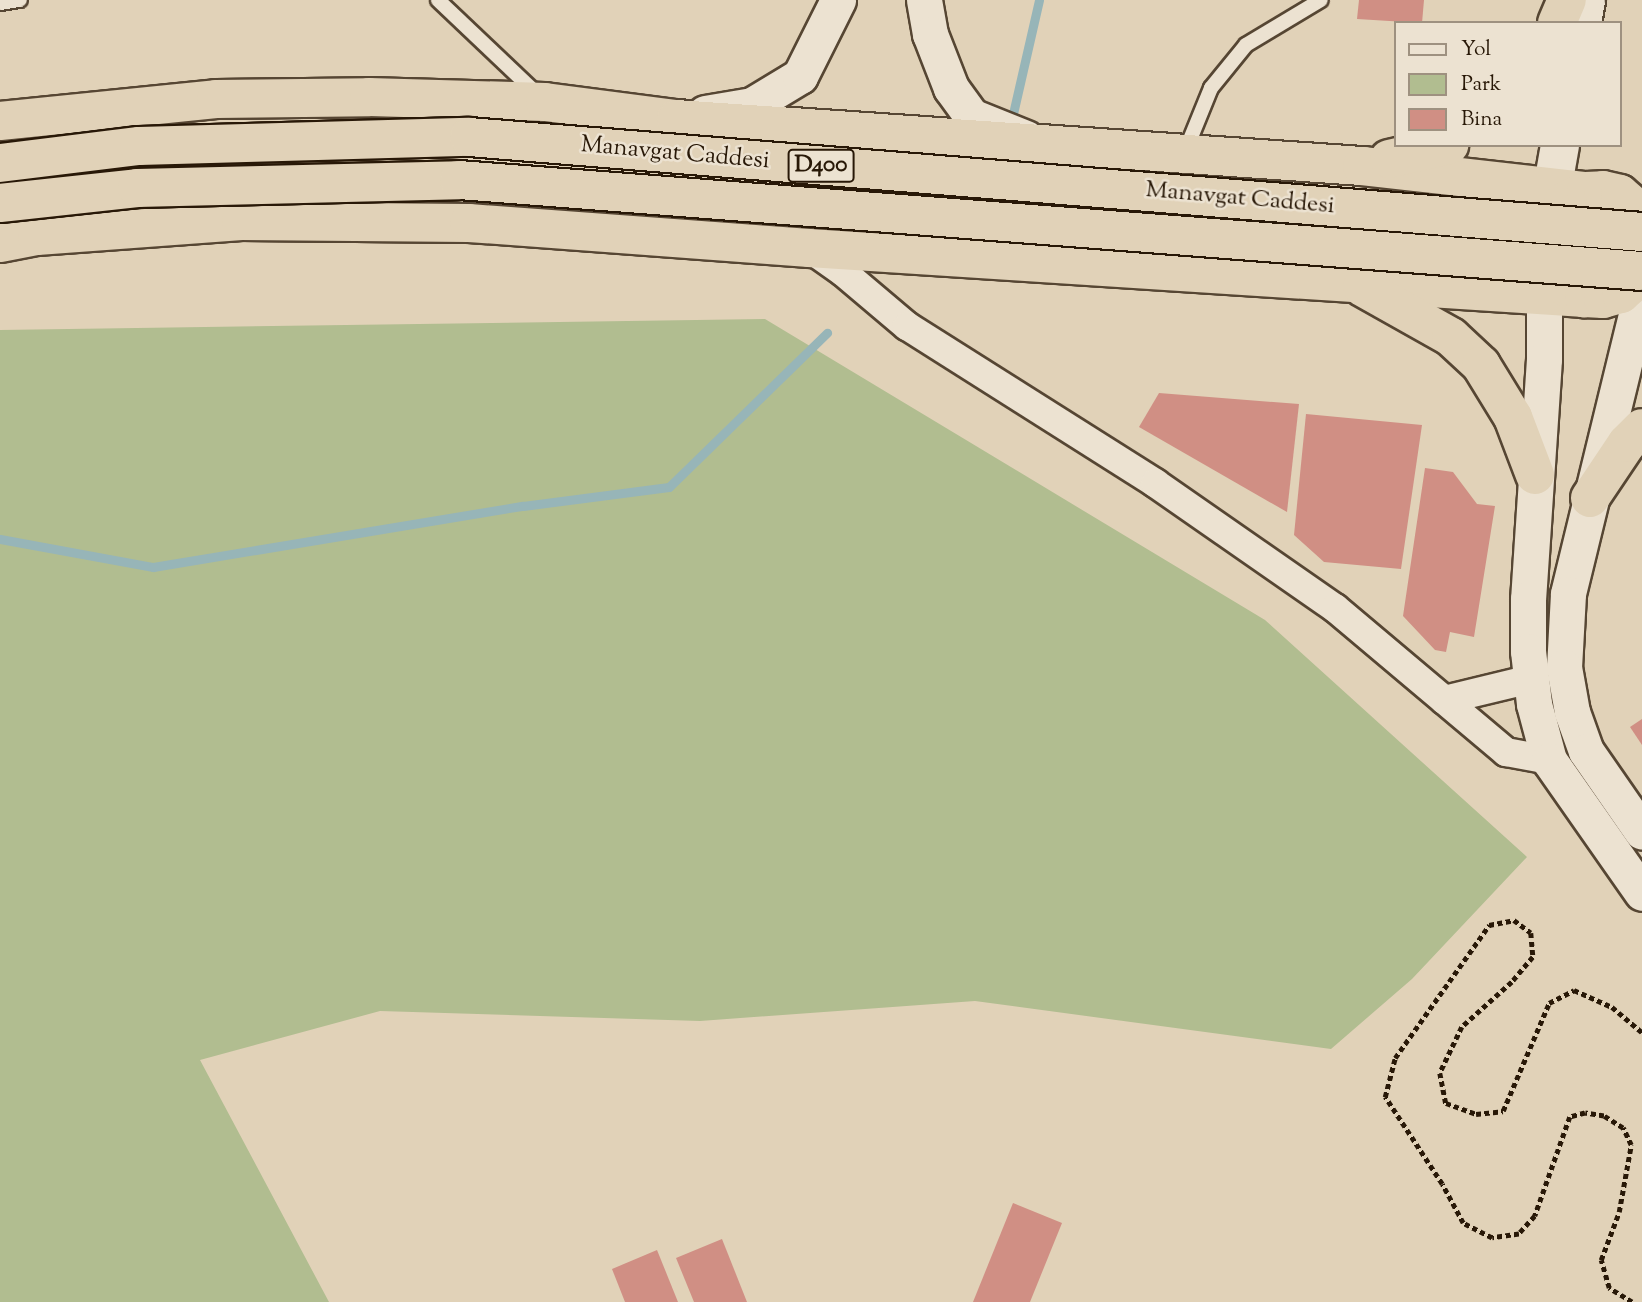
<!DOCTYPE html>
<style>
body{margin:0}
#map{position:relative;width:1642px;height:1302px;overflow:hidden;background:#e1d2b8;font-family:"Sorts Mill Goudy",serif}
div>[style]{position:absolute}
.green>*{inset:0;background:#b1bd90}
.stream>*{height:9px;margin:-4.5px;padding:0 4.5px;transform-origin:4.5px;border-radius:4.5px;background:#97b5b8}
.building>*{inset:0;background:#d08f84}
.path>*{height:4.5px;margin-top:-2.25px;transform-origin:0;background:repeating-linear-gradient(90deg,#281807 0 5px,transparent 0 8.5px)}
.roads{filter:drop-shadow(2px 0 #564633) drop-shadow(-2px 0 #564633) drop-shadow(0 2px #564633) drop-shadow(0 -2px #564633)}
.service>*{height:14px;margin:-7px;padding:0 7px;transform-origin:7px;border-radius:7px;background:#ece2d1}
.minor>*{height:28px;margin:-14px;padding:0 14px;transform-origin:14px;border-radius:14px;background:#ece2d1}
.tertiary>*{height:35px;margin:-17.5px;padding:0 17.5px;transform-origin:17.5px;border-radius:17.5px;background:#ece2d1}
.secondary>*{height:38px;margin:-19px;padding:0 19px;transform-origin:19px;border-radius:19px;background:#ece2d1}
.trunk>*{height:38px;margin:-19px;padding:0 19px;transform-origin:19px;border-radius:19px;background:#e1d2b8}
.bridges{filter:drop-shadow(2px 0 #281807) drop-shadow(-2px 0 #281807) drop-shadow(0 2px #281807) drop-shadow(0 -2px #281807)}
.trunk-bridge>*{height:38px;margin:-19px;padding:0 19px;transform-origin:19px;border-radius:19px;background:#e1d2b8}
span{translate:-50% -50%;white-space:nowrap;text-align:center;line-height:1.15;-webkit-text-stroke:5px #ece2d1;paint-order:stroke}
.shield-label span{padding:2px 5px;background:#ece2d1;border:2px solid;border-radius:5px;-webkit-text-stroke-width:0}
.shield-label{font-size:23px;color:#281807;font-weight:700}
.street-label{font-size:24px;color:#281807}
.legend{position:absolute;left:1394px;top:21px;width:228px;height:126px;box-sizing:border-box;background:#ece2d1;border:2px solid #9e9180;margin:0;padding:9px 12px;list-style:none;font-size:21px;color:#281807}
.legend li{display:flex;align-items:center;gap:14px;height:35px}
.legend b{width:35px;border:2px solid #9e9180}
</style>
<div id="map">
<div class="green">
<div style="clip-path:polygon(765px 319px,1265px 620px,1527px 857px,1412px 979px,1331px 1049px,975px 1001px,700px 1021px,380px 1011px,200px 1060px,329px 1302px,0 1302px,0 330px)"></div>
</div>
<div class="stream">
<div style="left:1012px;top:118px;width:121px;rotate:-77.1deg"></div>
<div style="left:0;top:539px;width:156px;rotate:10.4deg"></div>
<div style="left:153px;top:567px;width:375px;rotate:-9.4deg"></div>
<div style="left:523px;top:506px;width:147px;rotate:-7.4deg"></div>
<div style="left:669px;top:487px;width:221px;rotate:-44.3deg"></div>
</div>
<div class="building">
<div style="clip-path:polygon(1359px 0,1424px 0,1422px 23px,1357px 19px)"></div>
<div style="clip-path:polygon(1159px 393px,1299px 404px,1287px 512px,1139px 427px)"></div>
<div style="clip-path:polygon(1306px 414px,1422px 425px,1401px 569px,1324px 562px,1294px 535px)"></div>
<div style="clip-path:polygon(1425px 468px,1453px 472px,1477px 504px,1495px 506px,1474px 637px,1450px 632px,1446px 652px,1435px 650px,1403px 616px)"></div>
<div style="clip-path:polygon(1642px 719px,1642px 745px,1630px 727px)"></div>
<div style="clip-path:polygon(1013px 1203px,1062px 1223px,1030px 1302px,973px 1302px)"></div>
<div style="clip-path:polygon(722px 1239px,747px 1302px,694px 1302px,676px 1258px)"></div>
<div style="clip-path:polygon(657px 1250px,678px 1302px,625px 1302px,612px 1269px)"></div>
</div>
<div class="path">
<div style="left:1632px;top:1302px;width:27px;rotate:-149deg"></div>
<div style="left:1609px;top:1288px;width:29px;rotate:-106deg"></div>
<div style="left:1601px;top:1260px;width:51px;rotate:-69.4deg"></div>
<div style="left:1619px;top:1212px;width:68px;rotate:-79.8deg"></div>
<div style="left:1631px;top:1145px;width:19px;rotate:-115deg"></div>
<div style="left:1623px;top:1128px;width:22px;rotate:-148deg"></div>
<div style="left:1604px;top:1116px;width:19px;rotate:-171deg"></div>
<div style="left:1585px;top:1113px;width:16px;rotate:165deg"></div>
<div style="left:1570px;top:1117px;width:105px;rotate:109.5deg"></div>
<div style="left:1535px;top:1216px;width:24px;rotate:132deg"></div>
<div style="left:1519px;top:1234px;width:27px;rotate:172deg"></div>
<div style="left:1492px;top:1238px;width:33px;rotate:-153deg"></div>
<div style="left:1463px;top:1223px;width:44px;rotate:-118.3deg"></div>
<div style="left:1442px;top:1184px;width:104px;rotate:-123.2deg"></div>
<div style="left:1385px;top:1097px;width:40px;rotate:-75.6deg"></div>
<div style="left:1395px;top:1058px;width:163px;rotate:-54.7deg"></div>
<div style="left:1489px;top:925px;width:25px;rotate:-11deg"></div>
<div style="left:1514px;top:920px;width:21px;rotate:37deg"></div>
<div style="left:1531px;top:933px;width:24px;rotate:85deg"></div>
<div style="left:1533px;top:957px;width:33px;rotate:130deg"></div>
<div style="left:1512px;top:982px;width:67px;rotate:138deg"></div>
<div style="left:1462px;top:1027px;width:51px;rotate:115.6deg"></div>
<div style="left:1440px;top:1073px;width:31px;rotate:79deg"></div>
<div style="left:1446px;top:1103px;width:32px;rotate:20deg"></div>
<div style="left:1476px;top:1114px;width:27px;rotate:-6deg"></div>
<div style="left:1503px;top:1111px;width:117px;rotate:-66.9deg"></div>
<div style="left:1549px;top:1003px;width:28px;rotate:-27deg"></div>
<div style="left:1574px;top:990px;width:42px;rotate:24.1deg"></div>
<div style="left:1612px;top:1007px;width:39px;rotate:40deg"></div>
</div>
<div class="roads">
<div class="service">
<div style="left:438px;top:0;width:137px;rotate:43.5deg"></div>
<div style="left:0;top:3px;width:20px;rotate:-9deg"></div>
<div style="left:1185px;top:152px;width:69px;rotate:-67.9deg"></div>
<div style="left:1211px;top:88px;width:55px;rotate:-50.9deg"></div>
<div style="left:1246px;top:45px;width:87px;rotate:-31deg"></div>
</div>
<div class="minor">
<div style="left:809px;top:248px;width:42px;rotate:35.2deg"></div>
<div style="left:843px;top:272px;width:84px;rotate:40.2deg"></div>
<div style="left:907px;top:326px;width:294px;rotate:32.3deg"></div>
<div style="left:1155px;top:483px;width:219px;rotate:34.8deg"></div>
<div style="left:1335px;top:608px;width:224px;rotate:40.1deg"></div>
<div style="left:1506px;top:752px;width:44px;rotate:10.5deg"></div>
<div style="left:1444px;top:700px;width:89px;rotate:-13.6deg"></div>
</div>
<div class="tertiary">
<div style="left:924px;top:0;width:35px;rotate:80deg"></div>
<div style="left:930px;top:34px;width:58px;rotate:68.7deg"></div>
<div style="left:951px;top:88px;width:34px;rotate:54deg"></div>
<div style="left:971px;top:116px;width:59px;rotate:21.8deg"></div>
<div style="left:705px;top:113px;width:48px;rotate:-9.7deg"></div>
<div style="left:752px;top:105px;width:56px;rotate:-31.1deg"></div>
<div style="left:800px;top:76px;width:85px;rotate:-63.4deg"></div>
<div style="left:1544px;top:266px;width:93px;rotate:90deg"></div>
<div style="left:1544px;top:359px;width:241px;rotate:93.8deg"></div>
<div style="left:1528px;top:599px;width:52px;rotate:90deg"></div>
<div style="left:1528px;top:651px;width:53px;rotate:83.5deg"></div>
<div style="left:1534px;top:704px;width:58px;rotate:75deg"></div>
<div style="left:1549px;top:760px;width:162px;rotate:55deg"></div>
<div style="left:1642px;top:290px;width:313px;rotate:103.7deg"></div>
<div style="left:1568px;top:594px;width:73px;rotate:93.1deg"></div>
<div style="left:1564px;top:667px;width:46px;rotate:79.9deg"></div>
<div style="left:1572px;top:712px;width:41px;rotate:70.3deg"></div>
<div style="left:1586px;top:751px;width:98px;rotate:55.3deg"></div>
</div>
<div class="secondary">
<div style="left:1582px;top:23px;width:23px;rotate:-80deg"></div>
<div style="left:1547px;top:219px;width:75px;rotate:-80deg"></div>
</div>
<div class="trunk">
<div style="left:1557px;top:23px;width:25px;rotate:-67deg"></div>
<div style="left:0;top:121px;width:217px;rotate:-5.8deg"></div>
<div style="left:216px;top:99px;width:153px;rotate:-0.7deg"></div>
<div style="left:369px;top:97px;width:176px;rotate:1.6deg"></div>
<div style="left:545px;top:102px;width:132px;rotate:7.4deg"></div>
<div style="left:676px;top:119px;width:688px;rotate:3.92deg"></div>
<div style="left:1362px;top:166px;width:225px;rotate:6.4deg"></div>
<div style="left:1389px;top:159px;width:62px;rotate:-13.1deg"></div>
<div style="left:1563px;top:202px;width:25px;rotate:-26deg"></div>
<div style="left:1586px;top:191px;width:17px;rotate:-3deg"></div>
<div style="left:1603px;top:190px;width:17px;rotate:13deg"></div>
<div style="left:1620px;top:194px;width:29px;rotate:41deg"></div>
<div style="left:0;top:243px;width:38px;rotate:-11deg"></div>
<div style="left:37px;top:236px;width:205px;rotate:-4.2deg"></div>
<div style="left:241px;top:221px;width:228px;rotate:0.5deg"></div>
<div style="left:469px;top:223px;width:341px;rotate:4.2deg"></div>
<div style="left:809px;top:248px;width:777px;rotate:3.69deg"></div>
<div style="left:1562px;top:285px;width:26px;rotate:31deg"></div>
<div style="left:1584px;top:298px;width:19px;rotate:3deg"></div>
<div style="left:1603px;top:299px;width:19px;rotate:-16deg"></div>
<div style="left:1621px;top:294px;width:28px;rotate:-42deg"></div>
<div style="left:1362px;top:287px;width:102px;rotate:29.3deg"></div>
<div style="left:1451px;top:337px;width:41px;rotate:43deg"></div>
<div style="left:1481px;top:365px;width:61px;rotate:58.4deg"></div>
<div style="left:1513px;top:417px;width:62px;rotate:69.2deg"></div>
<div style="left:1590px;top:498px;width:66px;rotate:-56.1deg"></div>
<div style="left:1627px;top:443px;width:21px;rotate:-45deg"></div>
</div>
</div>
<div class="bridges">
<div class="trunk-bridge">
<div style="left:0;top:163px;width:140px;rotate:-7deg"></div>
<div style="left:139px;top:146px;width:330px;rotate:-1.6deg"></div>
<div style="left:469px;top:137px;width:1177px;rotate:4.63deg"></div>
<div style="left:0;top:203px;width:138px;rotate:-6.2deg"></div>
<div style="left:137px;top:188px;width:322px;rotate:-1.4deg"></div>
<div style="left:459px;top:180px;width:1186px;rotate:4.4deg"></div>
</div>
</div>
<div class="shield-label">
<span style="left:821px;top:166px">D400</span>
</div>
<div class="street-label">
<span style="left:675px;top:154px;rotate:5deg">Manavgat Caddesi</span>
<span style="left:1240px;top:199px;rotate:5deg">Manavgat Caddesi</span>
</div>
<ul class="legend">
<li><b style="height:9px;background:#ece2d1"></b>Yol</li>
<li><b style="height:19px;background:#b1bd90"></b>Park</li>
<li><b style="height:19px;background:#d08f84"></b>Bina</li>
</ul>
</div>
